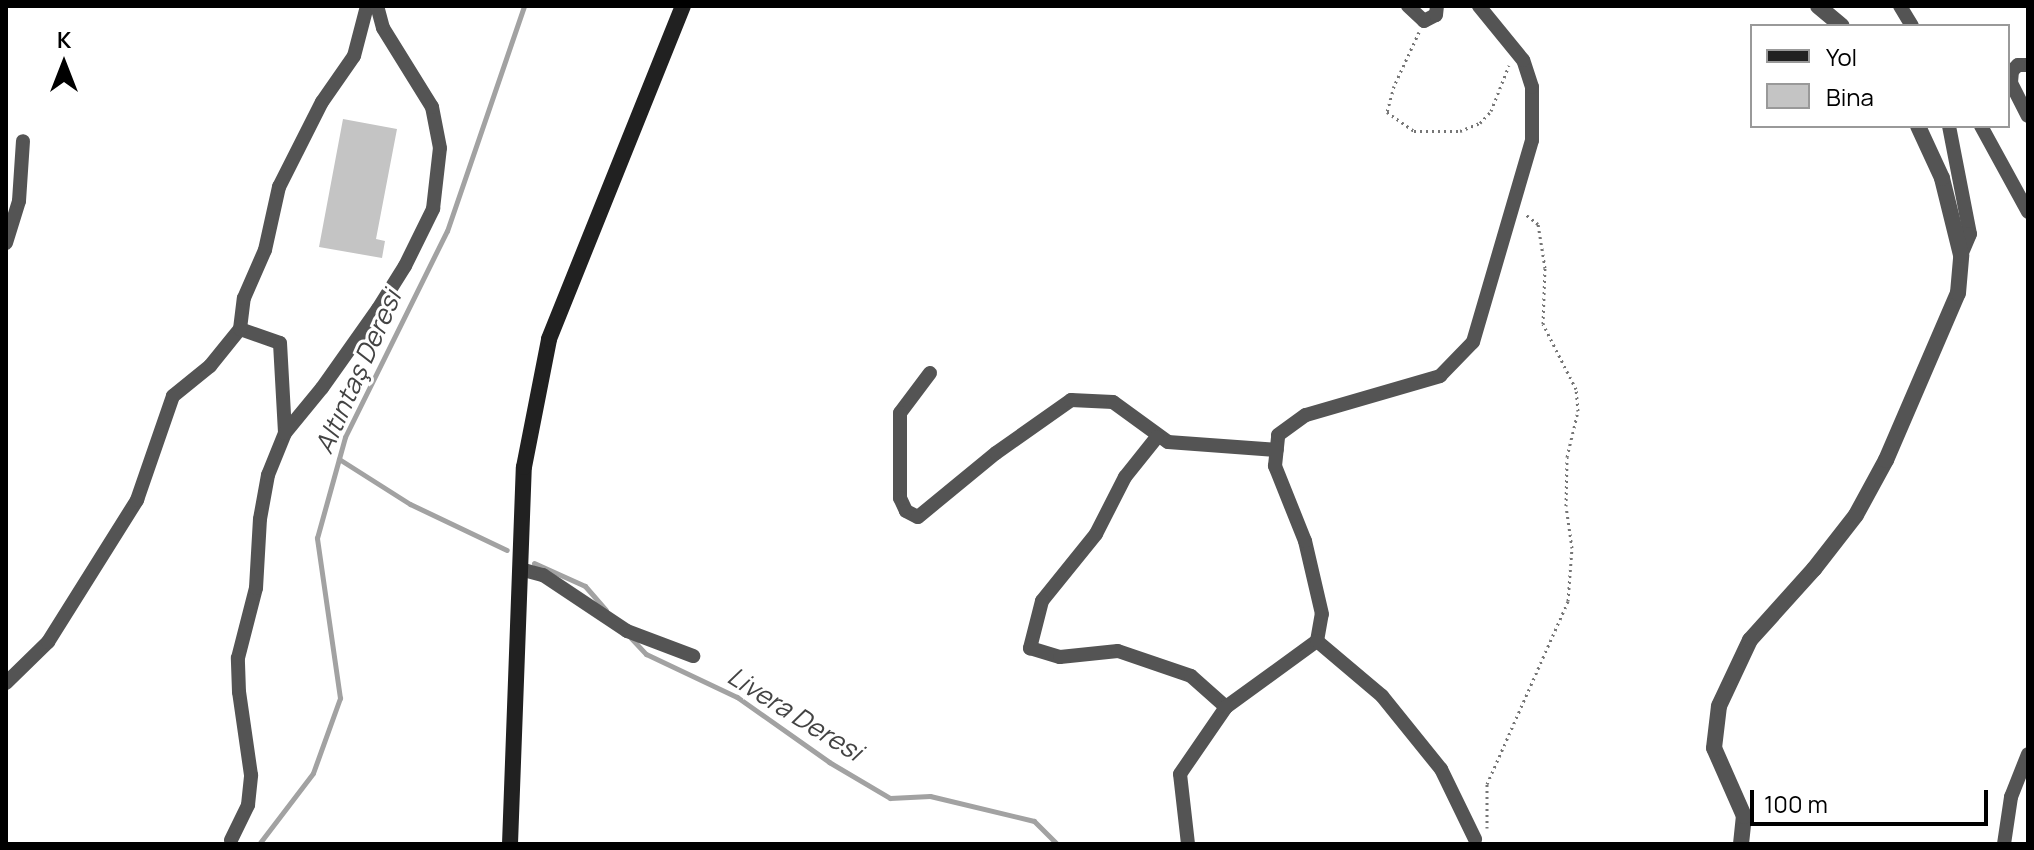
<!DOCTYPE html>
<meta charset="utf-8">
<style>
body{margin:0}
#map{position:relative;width:2034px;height:850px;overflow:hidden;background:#fff;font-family:Manrope,sans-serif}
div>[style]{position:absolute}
.stream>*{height:5px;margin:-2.5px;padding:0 2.5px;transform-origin:2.5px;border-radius:2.5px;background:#a2a2a2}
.building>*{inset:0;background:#c4c4c4}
.path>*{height:3px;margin-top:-1.5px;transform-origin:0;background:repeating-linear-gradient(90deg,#767676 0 2px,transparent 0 6px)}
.minor>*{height:14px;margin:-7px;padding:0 7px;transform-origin:7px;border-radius:7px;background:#545454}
.tertiary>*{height:16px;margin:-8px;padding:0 8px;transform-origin:8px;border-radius:8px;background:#545454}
.secondary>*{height:16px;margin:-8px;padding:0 8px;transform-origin:8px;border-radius:8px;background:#212121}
span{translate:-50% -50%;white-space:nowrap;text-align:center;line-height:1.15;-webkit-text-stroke:6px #fff;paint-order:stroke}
.water-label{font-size:26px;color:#434343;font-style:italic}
.frame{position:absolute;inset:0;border:8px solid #000;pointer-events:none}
.legend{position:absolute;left:1750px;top:24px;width:260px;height:104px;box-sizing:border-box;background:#fff;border:2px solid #999;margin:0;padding:10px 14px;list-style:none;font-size:24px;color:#000}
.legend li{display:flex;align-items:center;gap:16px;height:40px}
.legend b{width:40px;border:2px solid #999}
.north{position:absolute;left:24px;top:24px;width:80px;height:80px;-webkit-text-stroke:6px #fff;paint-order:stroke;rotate:0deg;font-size:22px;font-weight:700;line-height:32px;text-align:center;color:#000}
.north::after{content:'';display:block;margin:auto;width:28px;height:36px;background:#000;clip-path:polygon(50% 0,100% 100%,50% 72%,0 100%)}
.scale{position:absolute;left:1750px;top:790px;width:238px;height:36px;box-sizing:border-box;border:4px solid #000;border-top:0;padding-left:10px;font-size:24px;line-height:28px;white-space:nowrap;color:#000;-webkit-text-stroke:6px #fff;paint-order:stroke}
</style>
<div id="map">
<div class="stream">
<div style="left:339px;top:459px;width:84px;rotate:32.4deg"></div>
<div style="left:410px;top:504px;width:107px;rotate:25.4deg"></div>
<div style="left:534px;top:563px;width:56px;rotate:24.3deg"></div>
<div style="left:585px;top:586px;width:32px;rotate:49deg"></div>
<div style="left:631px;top:638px;width:22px;rotate:47deg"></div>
<div style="left:646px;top:654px;width:101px;rotate:25.3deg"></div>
<div style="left:737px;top:697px;width:113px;rotate:35.2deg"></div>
<div style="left:829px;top:762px;width:71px;rotate:30.5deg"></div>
<div style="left:890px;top:798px;width:40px;rotate:-2.9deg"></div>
<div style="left:930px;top:796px;width:107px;rotate:13.5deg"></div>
<div style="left:1034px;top:821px;width:33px;rotate:45deg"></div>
<div style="left:259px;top:844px;width:89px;rotate:-52.7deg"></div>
<div style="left:313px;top:773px;width:80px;rotate:-70.2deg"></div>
<div style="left:340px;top:698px;width:162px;rotate:-98.2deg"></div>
<div style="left:317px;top:538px;width:105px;rotate:-74.5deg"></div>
<div style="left:345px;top:437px;width:230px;rotate:-63.7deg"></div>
<div style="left:447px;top:231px;width:238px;rotate:-71.1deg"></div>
</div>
<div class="building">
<div style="clip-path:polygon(343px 119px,397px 129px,376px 239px,385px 241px,382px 258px,319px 247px)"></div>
</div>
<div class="path">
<div style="left:1419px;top:32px;width:60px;rotate:114.8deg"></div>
<div style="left:1394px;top:86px;width:27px;rotate:105deg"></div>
<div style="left:1387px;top:112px;width:33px;rotate:35deg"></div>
<div style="left:1414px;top:131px;width:46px"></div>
<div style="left:1460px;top:131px;width:22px;rotate:-22deg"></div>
<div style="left:1480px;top:123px;width:16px;rotate:-47deg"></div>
<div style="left:1491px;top:111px;width:49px;rotate:-68.6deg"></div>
<div style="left:1487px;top:828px;width:44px;rotate:-90deg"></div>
<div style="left:1487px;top:784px;width:200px;rotate:-66.1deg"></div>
<div style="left:1568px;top:601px;width:53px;rotate:-85.7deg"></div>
<div style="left:1572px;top:548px;width:42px;rotate:-98.1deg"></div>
<div style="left:1566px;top:506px;width:49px;rotate:-88.8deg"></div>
<div style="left:1567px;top:457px;width:47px;rotate:-76.6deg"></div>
<div style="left:1578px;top:411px;width:22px;rotate:-95deg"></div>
<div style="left:1576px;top:389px;width:73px;rotate:-116.9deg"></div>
<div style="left:1543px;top:324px;width:56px;rotate:-88deg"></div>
<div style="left:1545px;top:268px;width:45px;rotate:-99deg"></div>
<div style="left:1538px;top:224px;width:16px;rotate:-142deg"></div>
</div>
<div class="minor">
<div style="left:1408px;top:6px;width:22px;rotate:43deg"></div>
<div style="left:1424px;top:21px;width:13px;rotate:-27deg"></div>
<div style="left:1436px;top:15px;width:9px;rotate:-84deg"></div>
<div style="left:1900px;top:6px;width:23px;rotate:59deg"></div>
<div style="left:2028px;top:65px;width:10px;rotate:180deg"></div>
<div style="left:2018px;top:65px;width:8px;rotate:135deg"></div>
<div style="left:2012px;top:71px;width:12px;rotate:95deg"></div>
<div style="left:2011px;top:83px;width:37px;rotate:63deg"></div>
<div style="left:1949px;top:126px;width:110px;rotate:79deg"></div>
<div style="left:1970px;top:234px;width:23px;rotate:113deg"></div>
<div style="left:1981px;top:126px;width:98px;rotate:61.3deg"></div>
<div style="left:6px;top:243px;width:44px;rotate:-72.8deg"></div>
<div style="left:19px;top:201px;width:60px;rotate:-86.2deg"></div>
<div style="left:240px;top:329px;width:42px;rotate:19.3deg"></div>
<div style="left:280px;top:343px;width:90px;rotate:86.8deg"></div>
<div style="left:930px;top:373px;width:50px;rotate:126.9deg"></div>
<div style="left:900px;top:413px;width:85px;rotate:90deg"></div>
<div style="left:900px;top:498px;width:14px;rotate:65deg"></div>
<div style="left:906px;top:511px;width:13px;rotate:27deg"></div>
<div style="left:918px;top:517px;width:101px;rotate:-39.4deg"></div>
<div style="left:996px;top:453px;width:92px;rotate:-35.2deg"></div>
<div style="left:1071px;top:400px;width:42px;rotate:2.7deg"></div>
<div style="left:1113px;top:402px;width:68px;rotate:36deg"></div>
<div style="left:1168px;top:442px;width:109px;rotate:4.2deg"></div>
<div style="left:1157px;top:437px;width:51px;rotate:128.7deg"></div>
<div style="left:1125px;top:477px;width:64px;rotate:117deg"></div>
<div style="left:1096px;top:534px;width:86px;rotate:128.9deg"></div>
<div style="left:1042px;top:601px;width:49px;rotate:104.3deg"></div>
<div style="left:1030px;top:648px;width:31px;rotate:17deg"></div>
<div style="left:1060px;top:657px;width:58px;rotate:-5.9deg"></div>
<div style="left:1118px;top:651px;width:77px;rotate:18.9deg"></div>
<div style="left:1191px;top:676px;width:47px;rotate:41.5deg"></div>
<div style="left:520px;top:569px;width:24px;rotate:15deg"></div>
<div style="left:543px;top:575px;width:101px;rotate:33.7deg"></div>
<div style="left:627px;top:631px;width:71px;rotate:20.7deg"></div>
<div style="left:1317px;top:641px;width:27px;rotate:-80deg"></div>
<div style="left:1322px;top:614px;width:75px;rotate:-103.1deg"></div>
<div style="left:1305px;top:541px;width:81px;rotate:-111.8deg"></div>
<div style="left:1275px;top:466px;width:31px;rotate:-84deg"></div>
<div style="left:1278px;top:435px;width:34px;rotate:-36deg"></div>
<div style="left:1306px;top:415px;width:140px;rotate:-16.2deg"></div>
<div style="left:1440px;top:376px;width:47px;rotate:-45.9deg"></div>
<div style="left:1473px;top:342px;width:210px;rotate:-73.7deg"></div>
<div style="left:1532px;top:140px;width:53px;rotate:-90deg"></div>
<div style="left:1532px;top:87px;width:28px;rotate:-108deg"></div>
<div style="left:1523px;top:60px;width:70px;rotate:-129.2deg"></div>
<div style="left:6px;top:683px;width:59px;rotate:-44.3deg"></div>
<div style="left:48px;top:642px;width:168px;rotate:-57.9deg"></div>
<div style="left:137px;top:500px;width:110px;rotate:-70.9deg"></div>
<div style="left:173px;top:396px;width:48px;rotate:-39deg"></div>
<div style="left:210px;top:366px;width:48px;rotate:-51deg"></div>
<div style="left:240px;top:329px;width:31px;rotate:-83deg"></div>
<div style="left:244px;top:298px;width:52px;rotate:-66.4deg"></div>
<div style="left:265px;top:250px;width:65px;rotate:-77.5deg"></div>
<div style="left:279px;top:187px;width:95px;rotate:-63.2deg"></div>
<div style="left:322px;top:102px;width:56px;rotate:-55.2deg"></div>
<div style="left:354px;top:56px;width:52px;rotate:-75.4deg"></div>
<div style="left:231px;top:840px;width:39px;rotate:-64deg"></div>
<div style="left:248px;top:805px;width:30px;rotate:-84deg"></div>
<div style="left:251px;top:775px;width:84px;rotate:-98.2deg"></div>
<div style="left:239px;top:692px;width:34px;rotate:-92deg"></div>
<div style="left:238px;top:658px;width:72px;rotate:-75.6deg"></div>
<div style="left:256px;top:588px;width:69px;rotate:-86.7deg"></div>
<div style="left:260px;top:519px;width:45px;rotate:-79.7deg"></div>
<div style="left:268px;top:475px;width:45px;rotate:-68deg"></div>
<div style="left:285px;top:433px;width:58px;rotate:-50.6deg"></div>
<div style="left:322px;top:388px;width:97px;rotate:-54.7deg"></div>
<div style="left:378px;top:309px;width:51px;rotate:-57.9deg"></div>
<div style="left:405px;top:266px;width:64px;rotate:-63.8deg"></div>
<div style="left:433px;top:209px;width:61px;rotate:-83.5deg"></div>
<div style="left:440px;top:148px;width:42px;rotate:-101deg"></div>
<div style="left:432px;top:107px;width:93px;rotate:-121.8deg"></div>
<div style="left:383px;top:28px;width:23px;rotate:-105deg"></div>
<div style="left:1188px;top:844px;width:70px;rotate:-96.5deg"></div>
<div style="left:1180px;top:774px;width:81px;rotate:-55.5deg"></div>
<div style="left:1226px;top:707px;width:112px;rotate:-36deg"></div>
<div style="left:1317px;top:641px;width:85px;rotate:40.2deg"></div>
<div style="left:1382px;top:696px;width:94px;rotate:51.1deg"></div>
<div style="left:1441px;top:769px;width:78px;rotate:64.1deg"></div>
<div style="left:2004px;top:844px;width:48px;rotate:-81.5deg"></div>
<div style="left:2011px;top:797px;width:46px;rotate:-68.4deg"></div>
</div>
<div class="tertiary">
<div style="left:1818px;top:6px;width:31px;rotate:40deg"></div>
<div style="left:1741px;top:844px;width:28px;rotate:-84deg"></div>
<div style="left:1744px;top:816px;width:74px;rotate:-113.8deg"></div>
<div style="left:1714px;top:748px;width:42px;rotate:-83.2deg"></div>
<div style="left:1719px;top:706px;width:73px;rotate:-64.8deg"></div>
<div style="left:1750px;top:640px;width:96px;rotate:-48deg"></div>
<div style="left:1814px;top:569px;width:68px;rotate:-52.1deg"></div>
<div style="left:1856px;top:515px;width:63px;rotate:-61.4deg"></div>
<div style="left:1886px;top:460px;width:182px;rotate:-66.7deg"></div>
<div style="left:1958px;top:293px;width:38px;rotate:-85deg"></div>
<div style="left:1961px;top:255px;width:79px;rotate:-103.9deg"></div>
<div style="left:1942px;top:178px;width:57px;rotate:-114.8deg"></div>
</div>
<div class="secondary">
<div style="left:510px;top:844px;width:377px;rotate:-87.9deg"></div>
<div style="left:524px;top:467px;width:130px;rotate:-78.9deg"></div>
<div style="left:549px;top:339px;width:359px;rotate:-68.1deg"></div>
</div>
<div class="water-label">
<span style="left:358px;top:372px;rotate:-66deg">Altıntaş Deresi</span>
<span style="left:795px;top:714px;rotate:32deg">Livera Deresi</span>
</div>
<div class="frame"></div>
<ul class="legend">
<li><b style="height:10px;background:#212121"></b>Yol</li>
<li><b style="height:22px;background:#c4c4c4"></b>Bina</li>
</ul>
<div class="north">K</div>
<div class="scale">100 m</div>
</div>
